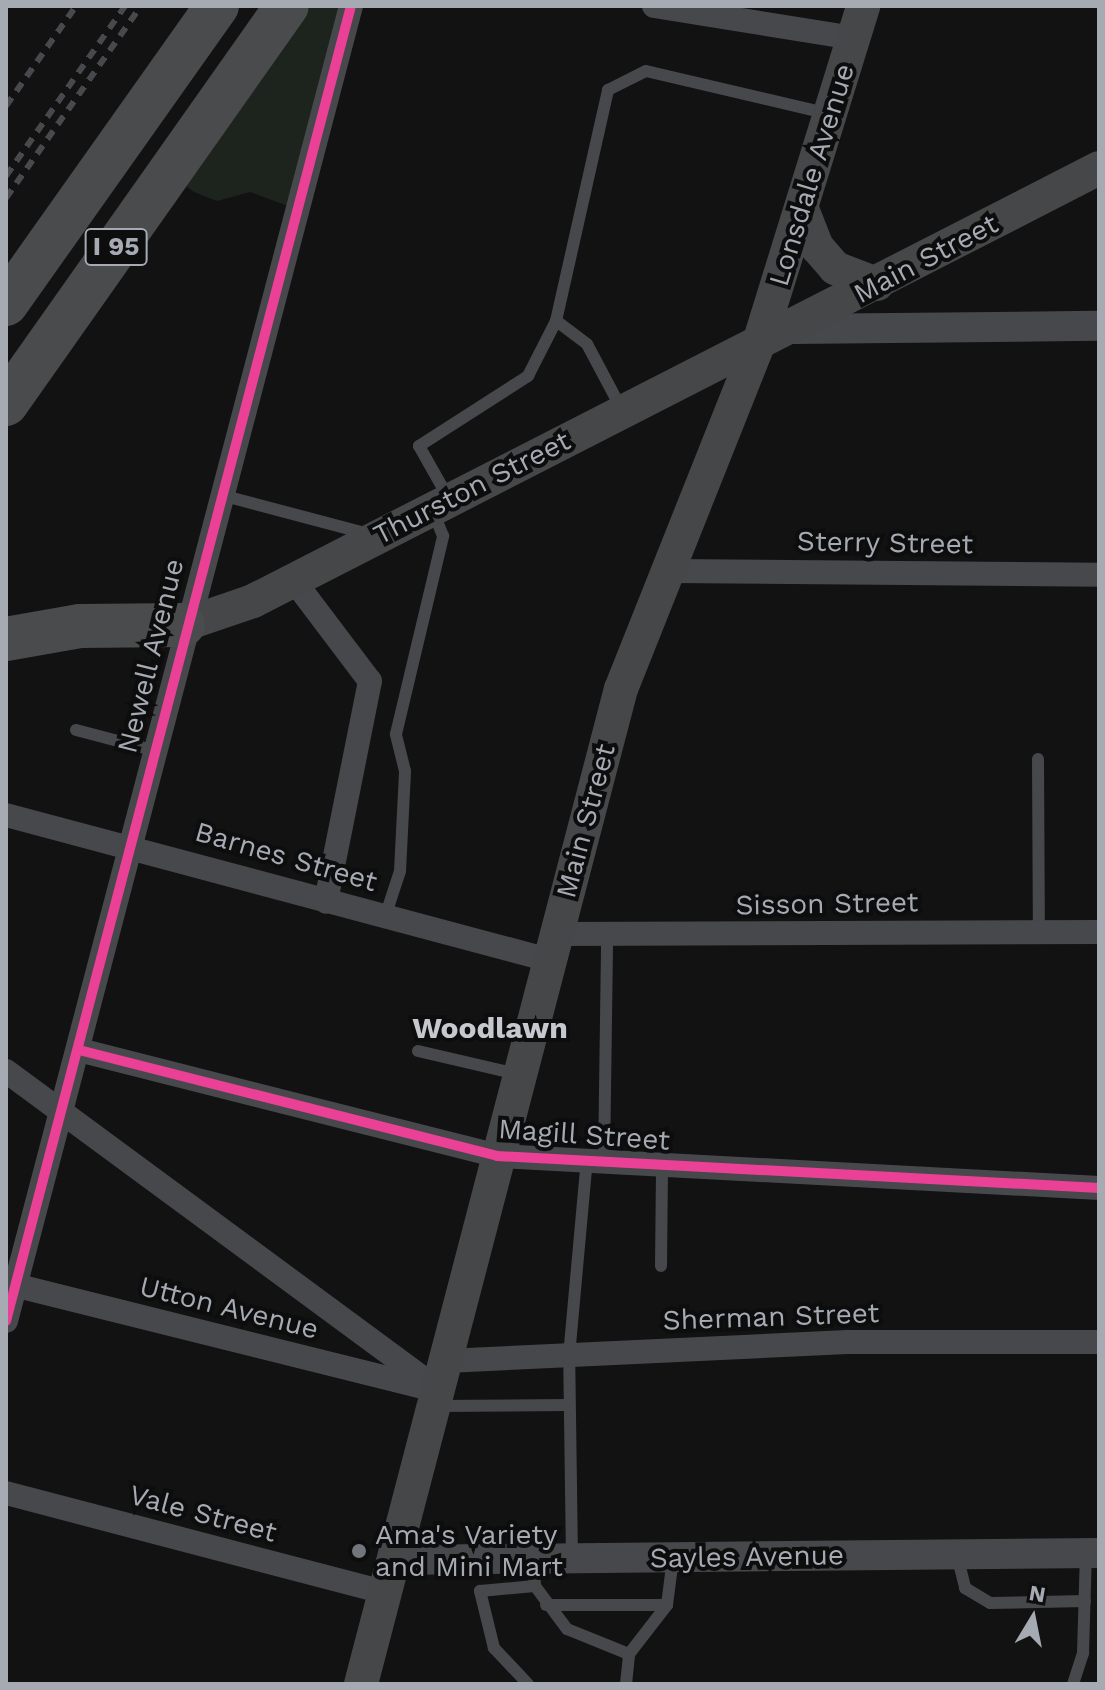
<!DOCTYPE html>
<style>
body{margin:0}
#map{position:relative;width:1105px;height:1690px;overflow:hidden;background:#121213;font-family:"Work Sans",sans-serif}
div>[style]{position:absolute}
.green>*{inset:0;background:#1d231d}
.service>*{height:12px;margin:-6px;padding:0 6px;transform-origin:6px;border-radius:6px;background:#47484b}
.minor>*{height:24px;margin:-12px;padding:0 12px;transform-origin:12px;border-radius:12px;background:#47484b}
.tertiary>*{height:30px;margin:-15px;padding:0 15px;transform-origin:15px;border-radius:15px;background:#47484b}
.secondary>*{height:34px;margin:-17px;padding:0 17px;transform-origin:17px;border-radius:17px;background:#464749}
.motorway>*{height:44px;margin:-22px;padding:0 22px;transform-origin:22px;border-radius:22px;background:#494b4c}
.rail>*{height:6px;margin-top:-3px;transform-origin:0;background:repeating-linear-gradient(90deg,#48494c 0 10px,transparent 0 18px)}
.cycleway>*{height:10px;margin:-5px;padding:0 5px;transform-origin:5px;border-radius:5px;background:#ea4096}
.dots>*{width:22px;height:22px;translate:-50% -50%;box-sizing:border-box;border:4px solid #0d0d0e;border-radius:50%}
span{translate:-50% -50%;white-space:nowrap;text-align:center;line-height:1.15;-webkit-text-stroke:8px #0d0d0e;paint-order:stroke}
.shield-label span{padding:2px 6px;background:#0d0d0e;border:2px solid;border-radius:6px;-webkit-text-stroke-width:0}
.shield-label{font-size:26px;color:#a5aab3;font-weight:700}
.street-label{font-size:28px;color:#a5aab3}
.poi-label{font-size:28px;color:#a5aab3}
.left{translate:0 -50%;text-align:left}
.neighbourhood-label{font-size:30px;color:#c5c8cf;font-weight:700}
.frame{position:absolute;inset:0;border:8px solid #a5aab3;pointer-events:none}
.north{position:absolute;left:993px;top:1578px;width:80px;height:80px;-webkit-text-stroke:6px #0d0d0e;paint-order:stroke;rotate:10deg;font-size:22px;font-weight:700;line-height:32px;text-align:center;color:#a5aab3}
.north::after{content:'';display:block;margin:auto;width:28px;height:36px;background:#a5aab3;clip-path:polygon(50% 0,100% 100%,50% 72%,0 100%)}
</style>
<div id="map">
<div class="green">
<div style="clip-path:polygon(289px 6px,355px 6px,288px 206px,250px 192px,217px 201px,194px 192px,173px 176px)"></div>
</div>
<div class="service">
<div style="left:621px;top:408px;width:72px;rotate:-118deg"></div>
<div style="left:587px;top:344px;width:39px;rotate:-143deg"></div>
<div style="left:556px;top:321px;width:237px;rotate:-77.3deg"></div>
<div style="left:608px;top:90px;width:42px;rotate:-26.6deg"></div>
<div style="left:646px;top:71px;width:188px;rotate:13.2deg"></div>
<div style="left:221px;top:495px;width:153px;rotate:14.8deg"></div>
<div style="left:449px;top:499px;width:61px;rotate:-119.5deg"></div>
<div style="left:419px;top:446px;width:130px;rotate:-32.7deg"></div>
<div style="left:528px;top:376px;width:62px;rotate:-63deg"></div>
<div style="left:76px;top:730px;width:79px;rotate:14.7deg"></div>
<div style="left:1038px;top:759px;width:173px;rotate:89.7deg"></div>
<div style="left:385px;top:917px;width:48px;rotate:-71.9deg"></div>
<div style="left:400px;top:871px;width:100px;rotate:-87.1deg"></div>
<div style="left:405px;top:771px;width:38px;rotate:-104deg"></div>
<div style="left:396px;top:734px;width:204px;rotate:-76.6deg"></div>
<div style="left:443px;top:536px;width:27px;rotate:-112deg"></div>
<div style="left:418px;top:1051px;width:102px;rotate:13.1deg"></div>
<div style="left:604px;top:1162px;width:228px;rotate:-89.2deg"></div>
<div style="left:661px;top:1266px;width:101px;rotate:-89.4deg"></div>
<div style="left:438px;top:1406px;width:131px;rotate:-0.4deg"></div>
<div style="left:957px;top:1555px;width:34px;rotate:76deg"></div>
<div style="left:965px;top:1588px;width:29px;rotate:31deg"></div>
<div style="left:990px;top:1603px;width:95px;rotate:-1.2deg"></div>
<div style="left:534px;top:1559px;width:27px;rotate:88deg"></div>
<div style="left:535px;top:1586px;width:54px;rotate:53.3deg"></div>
<div style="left:567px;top:1629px;width:67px;rotate:22deg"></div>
<div style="left:572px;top:1559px;width:203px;rotate:-90.8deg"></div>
<div style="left:569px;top:1356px;width:197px;rotate:-84.8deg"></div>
<div style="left:546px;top:1605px;width:121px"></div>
<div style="left:528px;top:1684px;width:50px;rotate:-133.4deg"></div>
<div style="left:494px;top:1648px;width:59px;rotate:-103.8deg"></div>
<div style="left:480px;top:1591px;width:55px;rotate:-5.2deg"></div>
<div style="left:626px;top:1684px;width:30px;rotate:-84deg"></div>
<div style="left:629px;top:1654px;width:62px;rotate:-52.2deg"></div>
<div style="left:667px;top:1605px;width:47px;rotate:-82.7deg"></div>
<div style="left:1073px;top:1684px;width:33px;rotate:-72deg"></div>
<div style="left:1083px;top:1653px;width:99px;rotate:-88.3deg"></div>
</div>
<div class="minor">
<div style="left:654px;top:6px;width:203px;rotate:9.1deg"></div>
<div style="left:670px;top:571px;width:429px;rotate:0.5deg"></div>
<div style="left:292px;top:578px;width:129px;rotate:52.9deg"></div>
<div style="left:370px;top:681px;width:225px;rotate:101.3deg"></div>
<div style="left:6px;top:815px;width:562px;rotate:14.95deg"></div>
<div style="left:556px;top:934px;width:543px;rotate:-0.21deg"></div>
<div style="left:79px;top:1050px;width:431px;rotate:14.2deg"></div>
<div style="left:497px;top:1156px;width:603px;rotate:3.04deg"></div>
<div style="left:6px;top:1071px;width:538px;rotate:36.38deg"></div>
<div style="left:6px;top:1283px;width:435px;rotate:14deg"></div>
<div style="left:6px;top:1321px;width:1360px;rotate:-75.3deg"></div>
<div style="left:446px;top:1361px;width:402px;rotate:-2.7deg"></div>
<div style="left:848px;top:1342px;width:251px"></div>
<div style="left:6px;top:1493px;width:393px;rotate:14.7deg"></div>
</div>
<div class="tertiary">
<div style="left:792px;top:329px;width:307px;rotate:-0.6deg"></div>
<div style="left:396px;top:1560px;width:703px;rotate:-0.57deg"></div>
</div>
<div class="secondary">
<div style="left:802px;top:209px;width:41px;rotate:68.5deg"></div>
<div style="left:817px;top:247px;width:28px;rotate:49deg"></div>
<div style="left:835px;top:268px;width:45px;rotate:20.9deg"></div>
<div style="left:183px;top:625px;width:74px;rotate:-18.9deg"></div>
<div style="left:253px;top:601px;width:950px;rotate:-27.1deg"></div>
<div style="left:361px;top:1684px;width:1028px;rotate:-75.36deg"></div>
<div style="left:621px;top:689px;width:373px;rotate:-68.3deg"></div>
<div style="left:759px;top:343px;width:353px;rotate:-72.8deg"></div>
</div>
<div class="motorway">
<div style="left:6px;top:304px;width:365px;rotate:-54.7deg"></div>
<div style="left:6px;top:404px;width:487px;rotate:-54.8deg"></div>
<div style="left:6px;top:639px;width:75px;rotate:-10deg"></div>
<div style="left:80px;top:626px;width:103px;rotate:-0.6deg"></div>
</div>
<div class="rail">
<div style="left:6px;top:106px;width:122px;rotate:-55deg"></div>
<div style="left:6px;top:176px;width:208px;rotate:-55deg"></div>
<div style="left:6px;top:198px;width:235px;rotate:-54.9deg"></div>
</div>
<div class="cycleway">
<div style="left:79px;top:1050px;width:431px;rotate:14.2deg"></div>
<div style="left:497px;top:1156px;width:603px;rotate:3.04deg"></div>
<div style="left:6px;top:1321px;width:1360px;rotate:-75.3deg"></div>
</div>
<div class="dots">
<div style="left:359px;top:1551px;background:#72757b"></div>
</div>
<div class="shield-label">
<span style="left:116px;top:247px">I 95</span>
</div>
<div class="street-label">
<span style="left:812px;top:175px;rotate:-73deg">Lonsdale Avenue</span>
<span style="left:926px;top:259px;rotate:-28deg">Main Street</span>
<span style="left:472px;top:488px;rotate:-27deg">Thurston Street</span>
<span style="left:885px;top:543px;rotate:1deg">Sterry Street</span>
<span style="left:151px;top:656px;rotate:-76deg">Newell Avenue</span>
<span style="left:586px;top:821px;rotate:-75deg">Main Street</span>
<span style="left:286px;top:857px;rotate:16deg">Barnes Street</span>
<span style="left:827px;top:904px;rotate:-1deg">Sisson Street</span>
<span style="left:584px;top:1135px;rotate:4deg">Magill Street</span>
<span style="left:229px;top:1308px;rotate:14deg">Utton Avenue</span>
<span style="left:771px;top:1317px;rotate:-2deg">Sherman Street</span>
<span style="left:203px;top:1514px;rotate:15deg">Vale Street</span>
<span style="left:747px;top:1557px;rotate:-1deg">Sayles Avenue</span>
</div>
<div class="poi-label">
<span class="left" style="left:375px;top:1551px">Ama's Variety<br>and Mini Mart</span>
</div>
<div class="neighbourhood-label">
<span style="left:490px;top:1028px">Woodlawn</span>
</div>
<div class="frame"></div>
<div class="north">N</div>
</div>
